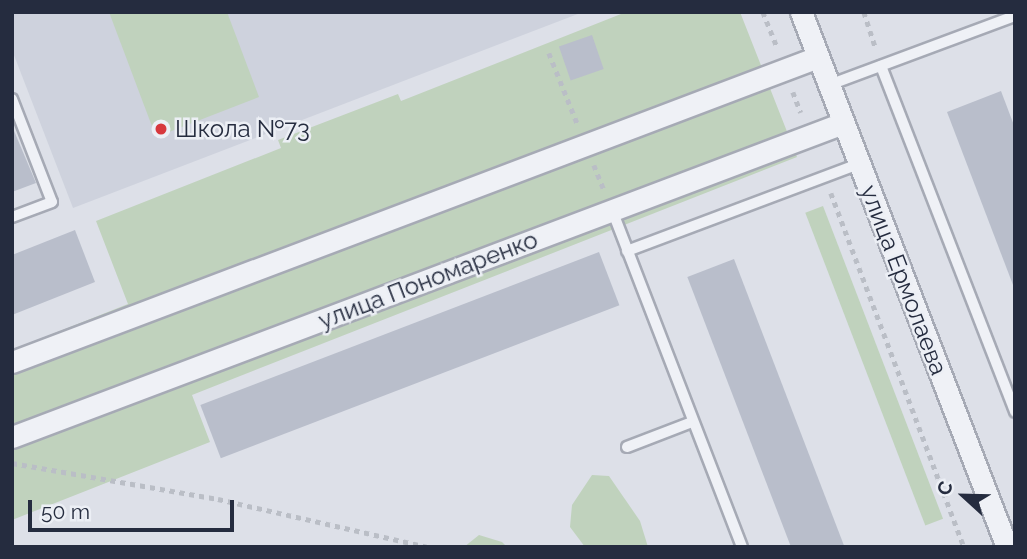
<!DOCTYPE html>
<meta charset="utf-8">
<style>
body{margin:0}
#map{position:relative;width:1027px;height:559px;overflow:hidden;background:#dde0e8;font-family:Raleway,sans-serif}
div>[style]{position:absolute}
.built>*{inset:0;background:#ced2dd}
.green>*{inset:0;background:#c0d2bd;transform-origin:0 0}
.building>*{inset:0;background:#b9becb;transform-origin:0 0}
.path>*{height:4.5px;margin-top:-2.25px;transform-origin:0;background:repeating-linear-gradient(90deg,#babec6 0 5px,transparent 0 10px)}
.roads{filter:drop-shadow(2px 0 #a6aab5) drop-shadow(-2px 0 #a6aab5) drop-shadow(0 2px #a6aab5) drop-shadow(0 -2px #a6aab5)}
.lane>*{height:10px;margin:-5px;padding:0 5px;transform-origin:5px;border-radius:5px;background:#eff1f6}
.street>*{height:21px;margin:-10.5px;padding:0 10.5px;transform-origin:10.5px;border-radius:10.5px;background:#eff1f6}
.dots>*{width:19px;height:19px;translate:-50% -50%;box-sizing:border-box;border:4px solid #eceff5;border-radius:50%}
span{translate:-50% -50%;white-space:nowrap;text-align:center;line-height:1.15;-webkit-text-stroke:5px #eceff5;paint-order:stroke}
.poi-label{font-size:24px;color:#252c3f}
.left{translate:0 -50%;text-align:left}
.street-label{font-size:24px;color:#252c3f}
.frame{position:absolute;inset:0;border:14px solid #252c3f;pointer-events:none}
.north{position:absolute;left:929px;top:461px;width:70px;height:70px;-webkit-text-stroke:5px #eceff5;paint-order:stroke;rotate:292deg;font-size:19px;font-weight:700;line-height:28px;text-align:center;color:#252c3f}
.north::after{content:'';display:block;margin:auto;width:24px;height:32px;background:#252c3f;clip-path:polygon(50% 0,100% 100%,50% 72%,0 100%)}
.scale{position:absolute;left:28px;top:500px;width:206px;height:32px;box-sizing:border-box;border:4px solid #252c3f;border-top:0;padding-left:9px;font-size:21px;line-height:24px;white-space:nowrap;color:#252c3f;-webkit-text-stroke:5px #eceff5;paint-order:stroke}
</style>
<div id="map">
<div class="built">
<div style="clip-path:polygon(12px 12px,583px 12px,73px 208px,12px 50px)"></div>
</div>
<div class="green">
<div style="clip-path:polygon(109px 12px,227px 12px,259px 97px,156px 137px)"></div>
<div style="clip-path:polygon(626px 12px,740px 12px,797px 157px,192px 395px,210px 442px,12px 520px,12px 350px,128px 304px,96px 221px,281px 148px,278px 140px,398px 94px,401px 101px)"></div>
<div style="left:823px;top:206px;width:335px;height:19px;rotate:69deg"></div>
<div style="clip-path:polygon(592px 475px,609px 476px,640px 521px,648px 547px,585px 547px,570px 527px,572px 505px)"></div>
<div style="clip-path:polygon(479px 535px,502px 542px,507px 547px,464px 547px)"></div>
</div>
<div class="building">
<div style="left:592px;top:35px;width:36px;height:35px;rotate:71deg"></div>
<div style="clip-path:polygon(1001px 91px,1015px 128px,1013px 285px,947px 112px)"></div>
<div style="clip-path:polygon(12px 126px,36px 183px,12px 192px)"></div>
<div style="clip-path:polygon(75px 230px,95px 282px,12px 315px,12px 255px)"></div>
<div style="left:599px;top:252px;width:57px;height:427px;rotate:69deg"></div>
<div style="left:734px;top:259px;width:308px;height:50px;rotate:69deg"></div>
</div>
<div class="path">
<div style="left:763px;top:12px;width:38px;rotate:68deg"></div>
<div style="left:864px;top:12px;width:38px;rotate:72deg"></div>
<div style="left:549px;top:53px;width:78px;rotate:68.1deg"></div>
<div style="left:793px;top:92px;width:22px;rotate:69deg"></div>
<div style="left:594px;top:165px;width:27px;rotate:68deg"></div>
<div style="left:831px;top:193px;width:378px;rotate:69.4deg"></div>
<div style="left:12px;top:463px;width:209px;rotate:9.9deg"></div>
<div style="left:218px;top:499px;width:214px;rotate:12.9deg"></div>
</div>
<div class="roads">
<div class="lane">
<div style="left:881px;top:66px;width:371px;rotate:68.8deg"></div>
<div style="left:829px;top:85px;width:198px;rotate:-20.4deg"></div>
<div style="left:12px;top:99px;width:110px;rotate:68.8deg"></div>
<div style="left:52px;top:202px;width:43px;rotate:159.4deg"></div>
<div style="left:612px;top:210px;width:361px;rotate:68.9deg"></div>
<div style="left:627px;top:251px;width:248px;rotate:-20.6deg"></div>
<div style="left:627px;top:447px;width:70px;rotate:-21deg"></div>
</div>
<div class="street">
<div style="left:801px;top:12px;width:573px;rotate:68.94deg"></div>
<div style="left:12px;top:362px;width:862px;rotate:-20.73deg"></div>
<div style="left:12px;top:437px;width:888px;rotate:-20.7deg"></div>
</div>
</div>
<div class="dots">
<div style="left:161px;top:129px;background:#d7383d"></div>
</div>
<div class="poi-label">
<span class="left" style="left:175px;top:129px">Школа №73</span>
</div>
<div class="street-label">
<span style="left:428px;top:280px;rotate:-21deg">улица Пономаренко</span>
<span style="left:904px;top:280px;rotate:69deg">улица Ермолаева</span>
</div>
<div class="frame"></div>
<div class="north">С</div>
<div class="scale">50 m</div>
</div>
